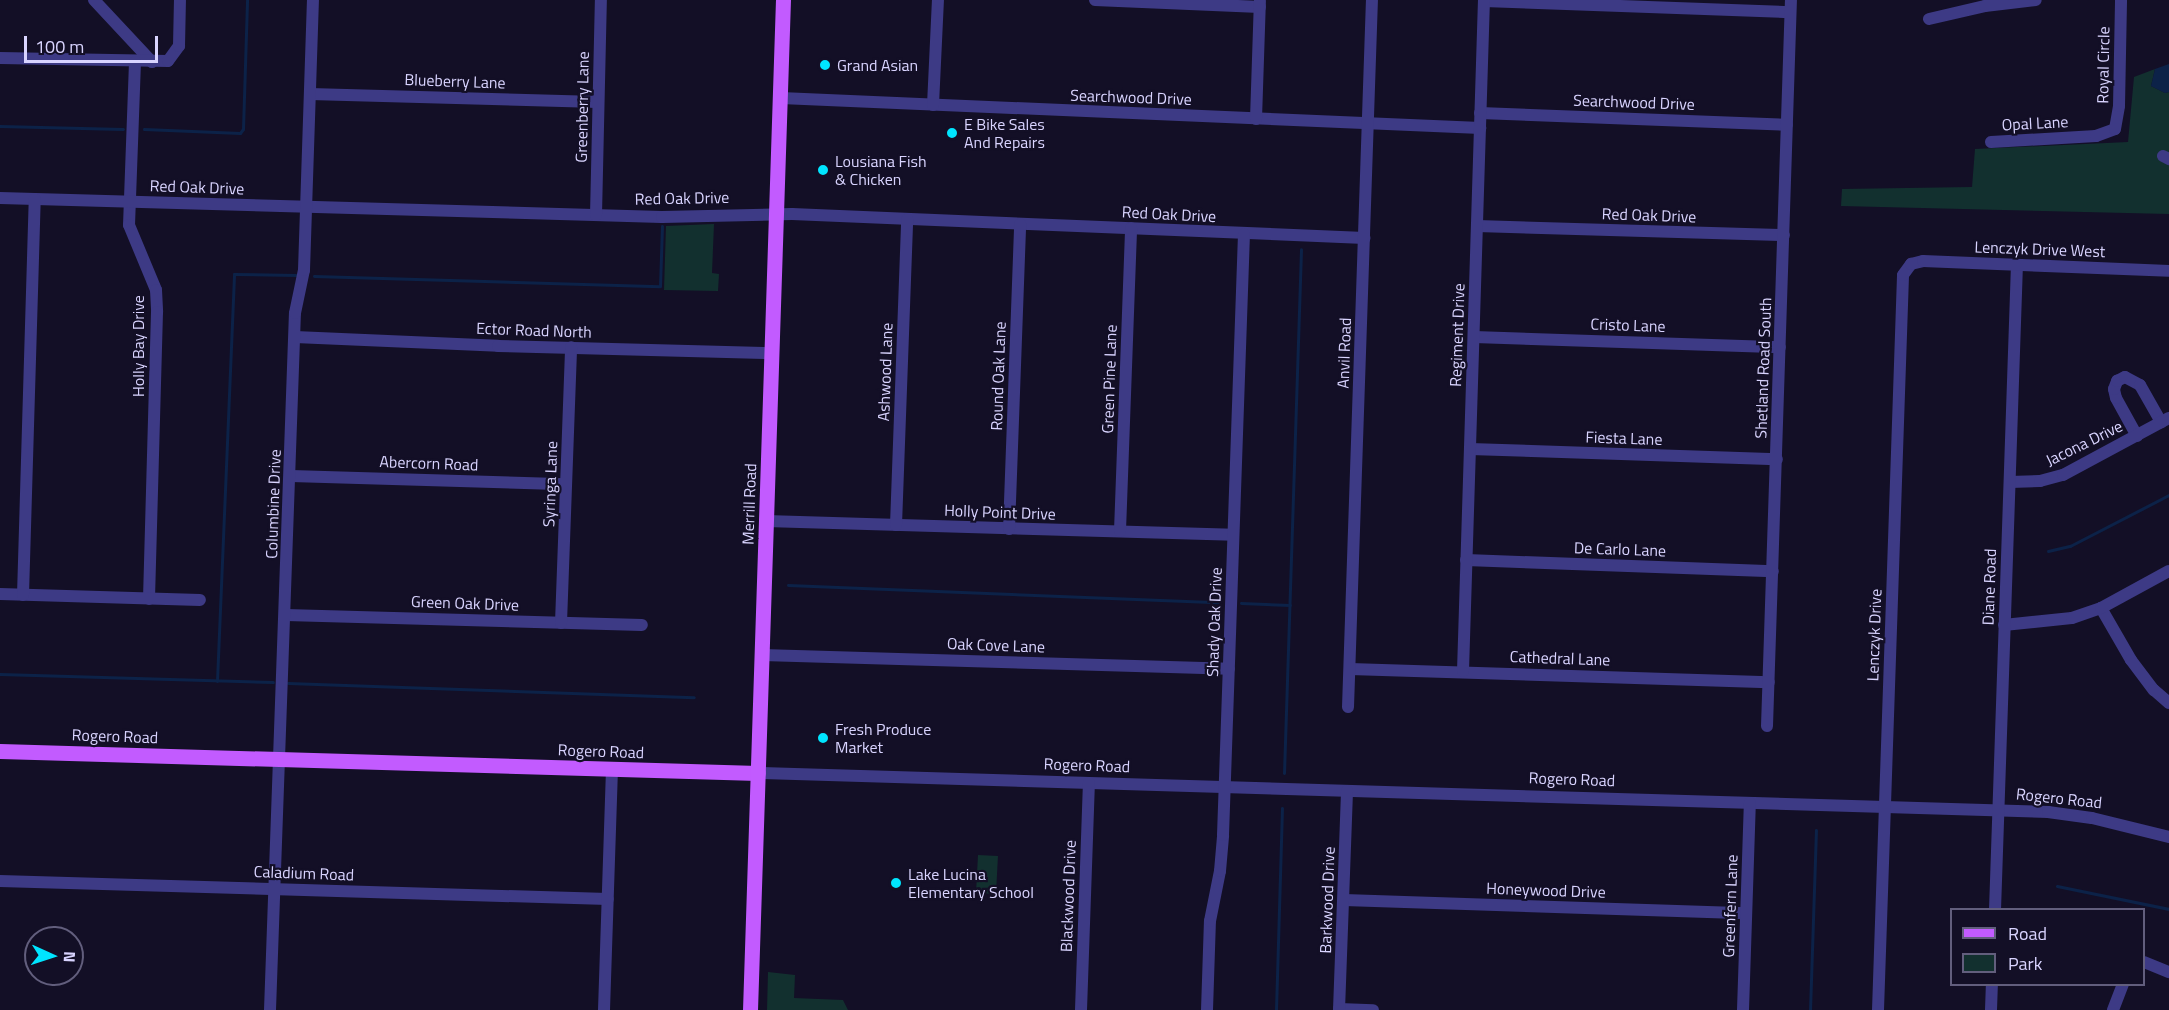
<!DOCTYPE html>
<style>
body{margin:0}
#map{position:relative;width:2169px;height:1010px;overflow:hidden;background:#130f26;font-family:"Titillium Web",sans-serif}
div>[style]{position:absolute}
.green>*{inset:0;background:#12302f;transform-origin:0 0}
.water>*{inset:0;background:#0c2248}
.stream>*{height:3px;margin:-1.5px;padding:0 1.5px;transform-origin:1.5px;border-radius:1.5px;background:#0c2248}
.minor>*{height:12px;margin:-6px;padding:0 6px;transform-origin:6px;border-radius:6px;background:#3d3a85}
.major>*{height:15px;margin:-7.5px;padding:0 7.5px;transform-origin:7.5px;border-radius:7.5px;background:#c25bff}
.dots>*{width:16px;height:16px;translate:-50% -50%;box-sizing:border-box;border:3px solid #130f26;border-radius:50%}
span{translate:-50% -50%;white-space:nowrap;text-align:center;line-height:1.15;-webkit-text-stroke:4.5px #130f26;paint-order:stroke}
.poi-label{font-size:16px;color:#d9d4ff}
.left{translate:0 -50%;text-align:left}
.street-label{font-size:16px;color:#d9d4ff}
.legend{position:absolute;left:1950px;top:908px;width:195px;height:78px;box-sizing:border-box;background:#130f26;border:2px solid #625e7d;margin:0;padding:8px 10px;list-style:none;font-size:18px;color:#d9d4ff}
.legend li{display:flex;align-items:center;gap:12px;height:30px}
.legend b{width:30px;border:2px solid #625e7d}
.north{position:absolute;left:24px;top:926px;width:60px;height:60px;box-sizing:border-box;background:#130f26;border:2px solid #625e7d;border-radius:50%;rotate:93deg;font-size:16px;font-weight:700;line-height:24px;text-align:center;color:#d9d4ff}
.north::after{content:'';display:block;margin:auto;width:21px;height:27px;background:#00e5ff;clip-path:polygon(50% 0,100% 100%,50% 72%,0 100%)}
.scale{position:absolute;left:24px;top:36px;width:134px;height:27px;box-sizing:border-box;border:3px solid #d9d4ff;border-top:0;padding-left:8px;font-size:18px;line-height:21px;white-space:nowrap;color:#d9d4ff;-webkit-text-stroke:4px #130f26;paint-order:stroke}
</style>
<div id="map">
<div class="green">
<div style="clip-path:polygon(2155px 69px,2151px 86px,2165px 93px,2169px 92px,2169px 214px,1841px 206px,1842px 189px,1972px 187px,1975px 149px,2128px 142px,2134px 77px)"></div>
<div style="clip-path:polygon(714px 224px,712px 273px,719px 274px,718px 291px,664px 290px,666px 226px)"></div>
<div style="left:978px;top:855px;width:20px;height:38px;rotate:3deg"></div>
<div style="clip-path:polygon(768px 972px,795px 975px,794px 998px,843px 1000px,848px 1010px,767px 1010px)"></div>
</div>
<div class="water">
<div style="clip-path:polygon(2169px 64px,2169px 92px,2165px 93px,2151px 86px,2155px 69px)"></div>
</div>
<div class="stream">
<div style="left:0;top:126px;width:123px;rotate:1.4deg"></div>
<div style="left:144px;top:129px;width:96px;rotate:2.4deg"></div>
<div style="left:240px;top:133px;width:5px;rotate:-53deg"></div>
<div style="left:243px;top:129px;width:129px;rotate:-88.2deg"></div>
<div style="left:314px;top:276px;width:346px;rotate:1.7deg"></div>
<div style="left:660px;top:286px;width:60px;rotate:-88.1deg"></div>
<div style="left:2048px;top:551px;width:23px;rotate:-13deg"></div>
<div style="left:2070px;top:546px;width:111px;rotate:-27.3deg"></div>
<div style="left:788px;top:585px;width:430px;rotate:2.3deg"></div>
<div style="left:1241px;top:603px;width:49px;rotate:2.3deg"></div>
<div style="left:0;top:674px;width:273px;rotate:1.7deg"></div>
<div style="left:217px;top:681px;width:407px;rotate:-87.6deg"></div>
<div style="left:234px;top:274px;width:62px;rotate:0.9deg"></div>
<div style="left:288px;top:683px;width:406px;rotate:2deg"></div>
<div style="left:1284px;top:773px;width:524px;rotate:-88.14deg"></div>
<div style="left:2057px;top:886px;width:114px;rotate:11.6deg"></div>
<div style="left:1276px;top:1010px;width:202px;rotate:-88.3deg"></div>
<div style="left:1810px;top:1010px;width:180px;rotate:-88.1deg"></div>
</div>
<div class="minor">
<div style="left:94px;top:0;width:85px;rotate:46.9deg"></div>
<div style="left:1095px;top:0;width:165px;rotate:2.4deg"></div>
<div style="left:1484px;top:1px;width:306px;rotate:2.1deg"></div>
<div style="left:1929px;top:19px;width:57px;rotate:-13.1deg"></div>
<div style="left:1985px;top:6px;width:51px;rotate:-6.7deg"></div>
<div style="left:0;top:58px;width:168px;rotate:1deg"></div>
<div style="left:168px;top:61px;width:19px;rotate:-54deg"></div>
<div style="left:179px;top:46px;width:46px;rotate:-88.8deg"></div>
<div style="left:135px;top:62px;width:163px;rotate:92.1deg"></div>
<div style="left:129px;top:225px;width:70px;rotate:67.4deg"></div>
<div style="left:156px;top:290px;width:22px;rotate:87deg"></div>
<div style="left:157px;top:312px;width:287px;rotate:91.6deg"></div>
<div style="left:310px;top:94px;width:288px;rotate:1.6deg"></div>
<div style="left:781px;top:98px;width:700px;rotate:2.46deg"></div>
<div style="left:933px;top:105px;width:105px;rotate:-87.3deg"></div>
<div style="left:1480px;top:113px;width:307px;rotate:2.2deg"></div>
<div style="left:1256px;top:119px;width:118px;rotate:-88.1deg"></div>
<div style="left:1991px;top:142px;width:105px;rotate:-3.3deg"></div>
<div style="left:2096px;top:136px;width:20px;rotate:-20deg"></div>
<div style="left:2115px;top:129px;width:23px;rotate:-80deg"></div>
<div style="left:2119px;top:106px;width:106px;rotate:-88.9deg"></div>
<div style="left:2163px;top:156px;width:7px;rotate:27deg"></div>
<div style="left:0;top:198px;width:662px;rotate:1.64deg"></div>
<div style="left:662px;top:217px;width:130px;rotate:-1.3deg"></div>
<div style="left:792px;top:214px;width:573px;rotate:2.4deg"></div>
<div style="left:596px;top:215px;width:215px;rotate:-88.7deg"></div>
<div style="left:1477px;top:226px;width:307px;rotate:1.7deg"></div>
<div style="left:295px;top:337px;width:203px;rotate:2.5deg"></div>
<div style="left:498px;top:346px;width:275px;rotate:1.5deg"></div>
<div style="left:1474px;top:337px;width:306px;rotate:1.9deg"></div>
<div style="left:2137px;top:436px;width:43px;rotate:-118.9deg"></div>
<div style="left:2116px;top:398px;width:9px;rotate:-103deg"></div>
<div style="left:2114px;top:389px;width:9px;rotate:-69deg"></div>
<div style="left:2117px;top:381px;width:9px;rotate:-27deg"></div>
<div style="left:2125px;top:377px;width:17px;rotate:28deg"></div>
<div style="left:2140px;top:385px;width:43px;rotate:60.4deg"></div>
<div style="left:1470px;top:449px;width:307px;rotate:1.9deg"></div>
<div style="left:291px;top:476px;width:275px;rotate:1.7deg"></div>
<div style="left:2010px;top:482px;width:30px;rotate:-2deg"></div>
<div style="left:2040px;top:481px;width:24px;rotate:-15deg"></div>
<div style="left:2063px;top:475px;width:120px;rotate:-28.3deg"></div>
<div style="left:766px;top:521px;width:467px;rotate:1.7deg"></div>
<div style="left:896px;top:525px;width:306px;rotate:-87.9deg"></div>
<div style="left:1009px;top:529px;width:305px;rotate:-87.9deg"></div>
<div style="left:1120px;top:531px;width:303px;rotate:-87.9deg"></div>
<div style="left:1466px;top:560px;width:307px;rotate:2.1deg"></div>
<div style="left:0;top:594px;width:200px;rotate:1.7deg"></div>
<div style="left:23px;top:595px;width:396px;rotate:-88.3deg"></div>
<div style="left:2101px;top:608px;width:60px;rotate:60deg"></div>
<div style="left:2131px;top:660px;width:38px;rotate:53deg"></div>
<div style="left:2154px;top:690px;width:20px;rotate:41deg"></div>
<div style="left:286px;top:615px;width:356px;rotate:1.6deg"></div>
<div style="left:561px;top:623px;width:276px;rotate:-87.9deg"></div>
<div style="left:2004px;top:625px;width:68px;rotate:-5.9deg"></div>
<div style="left:2072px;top:618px;width:31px;rotate:-19deg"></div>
<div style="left:2101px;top:608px;width:77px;rotate:-28.6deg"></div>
<div style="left:762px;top:655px;width:467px;rotate:1.7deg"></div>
<div style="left:1350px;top:669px;width:419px;rotate:1.8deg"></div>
<div style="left:1463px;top:671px;width:671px;rotate:-88.21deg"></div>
<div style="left:1348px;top:707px;width:707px;rotate:-88.06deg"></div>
<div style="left:1767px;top:726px;width:726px;rotate:-88.11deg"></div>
<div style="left:758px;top:773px;width:1291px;rotate:1.73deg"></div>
<div style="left:2048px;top:812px;width:44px;rotate:7.8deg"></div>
<div style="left:2092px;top:818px;width:79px;rotate:13.9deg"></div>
<div style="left:0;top:881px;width:608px;rotate:1.7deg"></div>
<div style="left:1344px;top:900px;width:402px;rotate:1.9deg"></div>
<div style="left:1995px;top:910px;width:645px;rotate:-88.05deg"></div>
<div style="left:2144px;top:962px;width:27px;rotate:22deg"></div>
<div style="left:1339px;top:1009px;width:34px;rotate:2deg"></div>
<div style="left:270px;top:1010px;width:697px;rotate:-87.95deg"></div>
<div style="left:295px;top:313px;width:44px;rotate:-78.2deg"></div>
<div style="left:304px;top:270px;width:270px;rotate:-88.1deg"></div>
<div style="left:604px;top:1010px;width:241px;rotate:-88.1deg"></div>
<div style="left:1081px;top:1010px;width:227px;rotate:-88deg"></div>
<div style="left:1207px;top:1010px;width:89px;rotate:-88.1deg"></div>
<div style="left:1210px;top:921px;width:51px;rotate:-78.7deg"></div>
<div style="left:1220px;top:871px;width:36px;rotate:-85deg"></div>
<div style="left:1223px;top:835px;width:601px;rotate:-88deg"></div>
<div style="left:1339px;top:1010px;width:219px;rotate:-87.9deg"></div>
<div style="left:1743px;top:1010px;width:207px;rotate:-88.1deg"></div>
<div style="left:1878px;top:1010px;width:735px;rotate:-88.05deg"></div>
<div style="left:1903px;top:275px;width:14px;rotate:-54deg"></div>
<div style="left:1911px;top:264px;width:12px;rotate:-14deg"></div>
<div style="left:1923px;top:261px;width:246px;rotate:2.3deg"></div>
<div style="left:1991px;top:1010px;width:26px;rotate:-88deg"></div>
<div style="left:2113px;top:1010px;width:28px;rotate:-69deg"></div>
</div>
<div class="major">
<div style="left:0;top:751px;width:758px;rotate:1.66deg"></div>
<div style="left:750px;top:1010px;width:1011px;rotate:-88.13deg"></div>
</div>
<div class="dots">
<div style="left:825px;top:65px;background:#00e5ff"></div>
<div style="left:952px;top:133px;background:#00e5ff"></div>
<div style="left:823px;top:170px;background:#00e5ff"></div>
<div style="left:823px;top:738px;background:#00e5ff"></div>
<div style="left:896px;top:883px;background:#00e5ff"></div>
</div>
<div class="poi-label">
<span class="left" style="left:837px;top:65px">Grand Asian</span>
<span class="left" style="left:964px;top:133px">E Bike Sales<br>And Repairs</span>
<span class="left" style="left:835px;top:170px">Lousiana Fish<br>&amp; Chicken</span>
<span class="left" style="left:835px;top:738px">Fresh Produce<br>Market</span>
<span class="left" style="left:908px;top:883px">Lake Lucina<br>Elementary School</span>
</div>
<div class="street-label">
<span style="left:2103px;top:65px;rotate:-89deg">Royal Circle</span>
<span style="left:455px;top:81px;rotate:2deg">Blueberry Lane</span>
<span style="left:1131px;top:97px;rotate:2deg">Searchwood Drive</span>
<span style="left:1634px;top:102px;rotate:2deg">Searchwood Drive</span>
<span style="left:582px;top:107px;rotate:-89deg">Greenberry Lane</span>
<span style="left:2035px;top:123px;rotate:-3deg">Opal Lane</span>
<span style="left:197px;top:187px;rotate:2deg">Red Oak Drive</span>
<span style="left:682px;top:198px;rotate:-1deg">Red Oak Drive</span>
<span style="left:1169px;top:214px;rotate:3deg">Red Oak Drive</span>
<span style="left:1649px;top:215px;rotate:2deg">Red Oak Drive</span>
<span style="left:2040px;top:249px;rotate:2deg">Lenczyk Drive West</span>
<span style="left:1628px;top:325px;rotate:2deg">Cristo Lane</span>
<span style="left:534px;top:330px;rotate:2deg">Ector Road North</span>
<span style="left:1457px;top:335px;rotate:-88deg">Regiment Drive</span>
<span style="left:138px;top:346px;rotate:-90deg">Holly Bay Drive</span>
<span style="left:1344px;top:353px;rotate:-88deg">Anvil Road</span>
<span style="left:1763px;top:368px;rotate:-88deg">Shetland Road South</span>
<span style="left:885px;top:372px;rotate:-88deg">Ashwood Lane</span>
<span style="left:998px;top:376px;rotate:-88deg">Round Oak Lane</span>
<span style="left:1109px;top:379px;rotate:-88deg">Green Pine Lane</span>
<span style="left:1624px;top:438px;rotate:2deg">Fiesta Lane</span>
<span style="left:2084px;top:443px;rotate:-26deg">Jacona Drive</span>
<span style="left:429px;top:463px;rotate:2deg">Abercorn Road</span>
<span style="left:550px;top:484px;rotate:-88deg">Syringa Lane</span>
<span style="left:273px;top:504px;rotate:-88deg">Columbine Drive</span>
<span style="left:749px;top:504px;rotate:-88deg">Merrill Road</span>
<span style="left:1000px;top:512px;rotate:2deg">Holly Point Drive</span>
<span style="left:1620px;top:549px;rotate:2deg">De Carlo Lane</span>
<span style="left:1989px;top:587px;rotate:-88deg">Diane Road</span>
<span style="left:465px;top:603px;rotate:2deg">Green Oak Drive</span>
<span style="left:1214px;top:622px;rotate:-88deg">Shady Oak Drive</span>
<span style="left:1874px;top:635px;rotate:-88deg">Lenczyk Drive</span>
<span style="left:996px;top:645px;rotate:2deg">Oak Cove Lane</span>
<span style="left:1560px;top:658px;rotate:2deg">Cathedral Lane</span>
<span style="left:115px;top:736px;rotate:2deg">Rogero Road</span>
<span style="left:601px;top:751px;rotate:2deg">Rogero Road</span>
<span style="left:1087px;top:765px;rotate:2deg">Rogero Road</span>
<span style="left:1572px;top:779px;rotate:2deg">Rogero Road</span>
<span style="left:2059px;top:798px;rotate:6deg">Rogero Road</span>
<span style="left:304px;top:873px;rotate:2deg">Caladium Road</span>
<span style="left:1546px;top:890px;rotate:2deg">Honeywood Drive</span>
<span style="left:1068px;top:896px;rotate:-88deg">Blackwood Drive</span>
<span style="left:1327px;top:900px;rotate:-88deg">Barkwood Drive</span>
<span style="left:1730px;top:906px;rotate:-88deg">Greenfern Lane</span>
</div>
<ul class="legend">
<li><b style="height:8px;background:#c25bff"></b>Road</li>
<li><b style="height:16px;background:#12302f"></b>Park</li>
</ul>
<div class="north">N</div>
<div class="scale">100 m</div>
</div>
